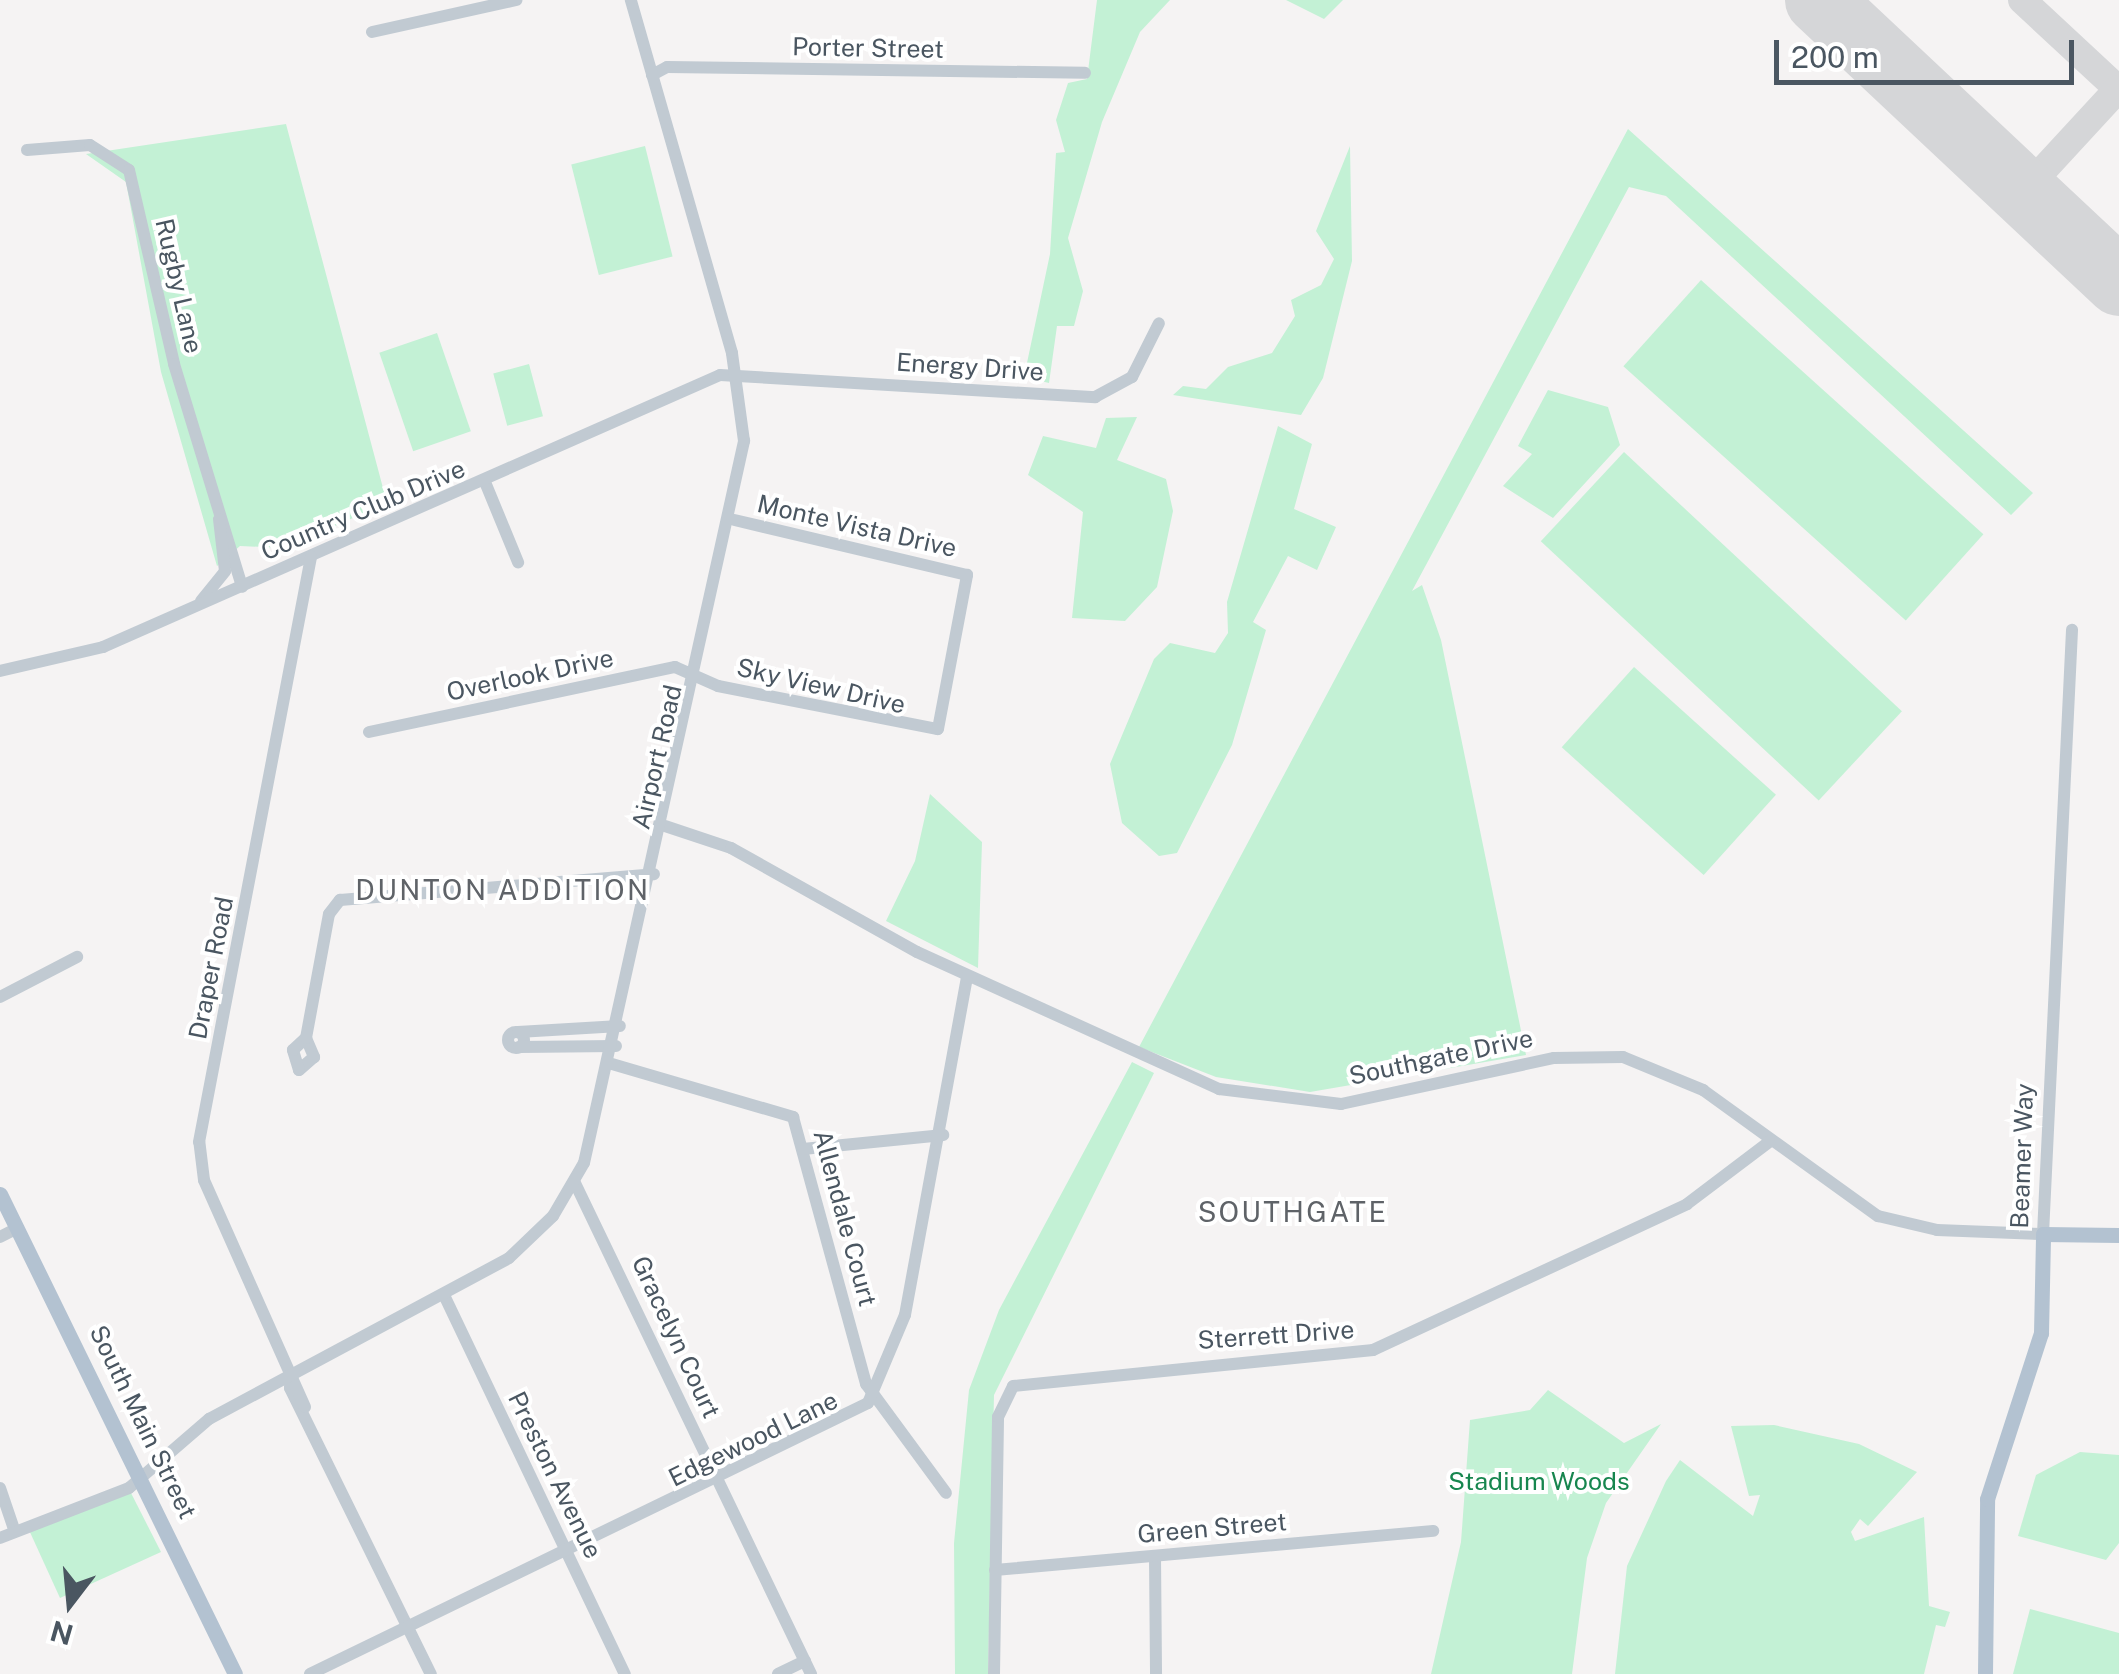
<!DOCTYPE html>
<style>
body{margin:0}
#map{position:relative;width:2119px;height:1674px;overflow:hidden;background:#f5f3f3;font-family:"Public Sans",sans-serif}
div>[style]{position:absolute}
.green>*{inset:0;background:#c3f1d5;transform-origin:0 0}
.taxiway>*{height:28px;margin:-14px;padding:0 14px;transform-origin:14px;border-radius:14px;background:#d5d6d8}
.runway>*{height:68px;margin:-34px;padding:0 34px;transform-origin:34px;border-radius:34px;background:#d5d6d8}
.minor>*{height:12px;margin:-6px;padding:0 6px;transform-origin:6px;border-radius:6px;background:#c1cad2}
.minor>.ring{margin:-6px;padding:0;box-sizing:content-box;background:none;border:12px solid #c1cad2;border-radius:50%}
.major>*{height:15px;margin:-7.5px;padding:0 7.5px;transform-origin:7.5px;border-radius:7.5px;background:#b3c2d1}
span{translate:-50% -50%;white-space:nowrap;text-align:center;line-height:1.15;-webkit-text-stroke:8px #fff;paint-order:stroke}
.street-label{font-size:25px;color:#4a5661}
.park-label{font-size:25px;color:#17864f}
.neighbourhood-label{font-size:28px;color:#5f6368;letter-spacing:2.5px}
.north{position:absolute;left:20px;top:1554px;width:100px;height:100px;-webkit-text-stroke:8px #fff;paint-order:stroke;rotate:196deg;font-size:28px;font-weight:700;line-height:40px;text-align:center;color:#4a5661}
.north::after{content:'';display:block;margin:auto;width:35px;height:45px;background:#4a5661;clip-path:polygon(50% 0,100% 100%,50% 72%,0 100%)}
.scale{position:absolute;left:1774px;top:40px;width:300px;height:45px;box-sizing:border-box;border:5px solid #4a5661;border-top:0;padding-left:12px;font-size:30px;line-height:35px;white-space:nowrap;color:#4a5661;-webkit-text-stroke:8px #fff;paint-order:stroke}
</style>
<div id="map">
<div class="green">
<div style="clip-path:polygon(1097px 0,1170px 0,1140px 32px,1102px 122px,1068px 238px,1083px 291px,1074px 326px,1057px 326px,1049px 383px,1024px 377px,1050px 254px,1056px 153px,1065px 152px,1056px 120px,1068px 83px,1087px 79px)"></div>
<div style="clip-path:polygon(1286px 0,1343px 0,1324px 19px)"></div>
<div style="clip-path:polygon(286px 124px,387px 503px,285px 548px,240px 546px,217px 566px,161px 372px,126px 182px,86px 154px)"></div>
<div style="clip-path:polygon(1628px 129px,2033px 493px,2011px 515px,1666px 196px,1629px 187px,1412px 591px,1422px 585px,1441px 640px,1526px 1055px,1310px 1092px,1216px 1077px,1139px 1047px)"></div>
<div style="left:645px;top:146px;width:114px;height:76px;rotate:76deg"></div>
<div style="clip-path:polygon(1350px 146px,1352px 261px,1323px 378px,1301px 415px,1173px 395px,1183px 386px,1206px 389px,1228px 367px,1272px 353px,1295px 316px,1291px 300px,1321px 285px,1334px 259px,1316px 231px)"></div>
<div style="left:1701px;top:280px;width:380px;height:116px;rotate:42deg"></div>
<div style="left:437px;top:333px;width:104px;height:61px;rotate:71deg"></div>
<div style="left:529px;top:364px;width:54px;height:37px;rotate:75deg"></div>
<div style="clip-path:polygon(1548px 390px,1608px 407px,1620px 445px,1553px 518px,1503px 486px,1532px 454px,1518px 446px)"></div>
<div style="clip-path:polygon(1137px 417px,1117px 460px,1166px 479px,1173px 511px,1157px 587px,1125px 621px,1072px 618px,1083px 512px,1028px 475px,1043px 436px,1096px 448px,1106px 418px)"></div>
<div style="clip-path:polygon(1278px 426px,1312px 444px,1294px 509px,1336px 527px,1317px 570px,1288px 556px,1253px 622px,1266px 630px,1232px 745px,1177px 853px,1159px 856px,1122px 823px,1110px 764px,1154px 659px,1170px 643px,1215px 653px,1228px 633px,1227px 602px)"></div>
<div style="left:1624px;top:452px;width:380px;height:122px;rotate:43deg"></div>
<div style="left:1634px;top:667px;width:191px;height:108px;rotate:42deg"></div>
<div style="clip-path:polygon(930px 794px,982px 842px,978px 968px,886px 921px,915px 861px)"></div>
<div style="clip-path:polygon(1132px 1062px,1154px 1073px,994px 1395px,988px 1674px,955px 1674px,954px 1543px,969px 1390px,999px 1310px)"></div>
<div style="clip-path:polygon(1548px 1390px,1624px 1443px,1661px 1424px,1606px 1503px,1587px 1558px,1572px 1674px,1431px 1674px,1461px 1542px,1470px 1420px,1530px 1410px)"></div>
<div style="clip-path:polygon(1774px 1425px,1859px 1444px,1917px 1472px,1868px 1526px,1860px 1519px,1851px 1532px,1855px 1541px,1924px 1517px,1929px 1606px,1950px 1612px,1945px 1627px,1936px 1625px,1924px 1674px,1615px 1674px,1627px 1566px,1666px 1481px,1680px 1460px,1753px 1516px,1760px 1495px,1749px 1496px,1731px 1426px)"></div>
<div style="clip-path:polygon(2080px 1452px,2119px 1455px,2119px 1543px,2106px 1560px,2018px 1536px,2036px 1475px)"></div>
<div style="clip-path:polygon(131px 1493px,161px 1552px,60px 1598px,29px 1530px)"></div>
<div style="clip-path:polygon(2030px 1609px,2119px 1633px,2119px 1674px,2013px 1674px)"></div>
</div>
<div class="taxiway">
<div style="left:2022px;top:0;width:132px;rotate:42.9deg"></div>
<div style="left:2023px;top:192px;width:140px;rotate:-47.3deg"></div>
</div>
<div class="runway">
<div style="left:1819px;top:0;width:412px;rotate:43.2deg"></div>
</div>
<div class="minor">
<div style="left:372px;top:32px;width:148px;rotate:-12.5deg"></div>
<div style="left:652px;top:75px;width:17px;rotate:-28deg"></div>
<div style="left:667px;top:67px;width:418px;rotate:0.8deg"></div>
<div style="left:27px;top:150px;width:63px;rotate:-4.5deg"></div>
<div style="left:90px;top:145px;width:46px;rotate:32.7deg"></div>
<div style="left:129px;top:170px;width:199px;rotate:76.9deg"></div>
<div style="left:174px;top:364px;width:233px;rotate:73deg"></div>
<div style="left:485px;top:482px;width:87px;rotate:67.6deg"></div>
<div style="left:201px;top:601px;width:38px;rotate:-51deg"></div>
<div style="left:225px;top:571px;width:52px;rotate:-96.6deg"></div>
<div style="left:0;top:671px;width:106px;rotate:-13.1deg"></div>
<div style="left:103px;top:647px;width:674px;rotate:-23.79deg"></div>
<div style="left:720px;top:375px;width:376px;rotate:3.4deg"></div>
<div style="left:1095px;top:397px;width:42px;rotate:-28.4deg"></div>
<div style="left:1132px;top:377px;width:60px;rotate:-63.4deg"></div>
<div style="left:369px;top:732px;width:313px;rotate:-12deg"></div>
<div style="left:675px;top:667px;width:47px;rotate:23.8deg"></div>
<div style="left:718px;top:686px;width:224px;rotate:11.1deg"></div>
<div style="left:938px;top:729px;width:157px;rotate:-79.3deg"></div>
<div style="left:967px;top:575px;width:239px;rotate:-166.7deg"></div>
<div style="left:665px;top:826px;width:70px;rotate:18.4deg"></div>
<div style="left:731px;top:848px;width:213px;rotate:29.2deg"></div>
<div style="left:917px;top:952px;width:332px;rotate:24.4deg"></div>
<div style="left:1219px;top:1089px;width:123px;rotate:7deg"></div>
<div style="left:1341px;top:1104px;width:218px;rotate:-12.2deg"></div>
<div style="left:1554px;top:1058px;width:69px;rotate:-0.8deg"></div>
<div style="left:1623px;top:1057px;width:87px;rotate:22.4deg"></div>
<div style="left:1703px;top:1090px;width:216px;rotate:35.8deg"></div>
<div style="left:1878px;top:1216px;width:61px;rotate:13.3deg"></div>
<div style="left:1937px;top:1230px;width:106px;rotate:2.2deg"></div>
<div style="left:2043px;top:1234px;width:605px;rotate:-87.25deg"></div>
<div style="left:0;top:997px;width:87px;rotate:-27.5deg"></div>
<div class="ring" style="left:508px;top:1032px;width:4px;height:4px"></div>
<div style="left:518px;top:1032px;width:102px;rotate:-3.4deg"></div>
<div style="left:306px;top:1038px;width:21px;rotate:67deg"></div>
<div style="left:314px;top:1057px;width:20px;rotate:139deg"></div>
<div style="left:299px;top:1070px;width:21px;rotate:-107deg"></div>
<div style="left:293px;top:1050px;width:18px;rotate:-43deg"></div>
<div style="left:306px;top:1038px;width:126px;rotate:-79.5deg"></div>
<div style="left:329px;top:914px;width:18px;rotate:-52deg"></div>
<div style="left:340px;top:900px;width:315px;rotate:-4.7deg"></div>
<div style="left:519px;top:1047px;width:97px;rotate:-0.6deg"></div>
<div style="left:612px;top:1064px;width:189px;rotate:16.3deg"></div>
<div style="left:793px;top:1117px;width:277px;rotate:74.7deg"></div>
<div style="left:866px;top:1384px;width:135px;rotate:53.7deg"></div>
<div style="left:803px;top:1149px;width:141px;rotate:-5.7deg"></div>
<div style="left:575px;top:1183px;width:545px;rotate:64.33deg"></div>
<div style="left:0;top:1237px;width:20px;rotate:-27deg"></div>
<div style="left:444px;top:1295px;width:420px;rotate:64.5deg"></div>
<div style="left:292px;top:1373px;width:15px;rotate:98deg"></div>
<div style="left:290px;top:1388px;width:319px;rotate:63.8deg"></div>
<div style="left:305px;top:1407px;width:248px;rotate:-114deg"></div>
<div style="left:204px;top:1180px;width:38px;rotate:-97deg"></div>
<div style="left:199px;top:1142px;width:596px;rotate:-79.16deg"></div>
<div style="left:0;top:1488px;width:46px;rotate:71.2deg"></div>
<div style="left:0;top:1538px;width:138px;rotate:-21.2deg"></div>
<div style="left:129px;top:1488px;width:106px;rotate:-40.8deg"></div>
<div style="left:209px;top:1419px;width:340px;rotate:-28.2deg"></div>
<div style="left:509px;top:1258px;width:61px;rotate:-43.7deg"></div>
<div style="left:553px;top:1216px;width:61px;rotate:-59.7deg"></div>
<div style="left:584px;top:1163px;width:740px;rotate:-77.5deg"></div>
<div style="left:744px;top:441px;width:89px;rotate:-97.8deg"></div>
<div style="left:732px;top:353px;width:367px;rotate:-106deg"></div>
<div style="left:1155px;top:1556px;width:118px;rotate:89.5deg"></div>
<div style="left:995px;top:1570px;width:440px;rotate:-5.1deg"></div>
<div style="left:310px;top:1674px;width:620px;rotate:-25.9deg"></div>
<div style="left:868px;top:1403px;width:95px;rotate:-67.2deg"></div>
<div style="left:905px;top:1315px;width:345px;rotate:-79.6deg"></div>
<div style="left:778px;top:1674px;width:30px;rotate:-26deg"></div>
<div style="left:994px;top:1674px;width:257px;rotate:-89.1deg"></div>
<div style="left:998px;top:1417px;width:34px;rotate:-64deg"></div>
<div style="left:1013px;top:1386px;width:362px;rotate:-5.7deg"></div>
<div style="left:1373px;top:1350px;width:346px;rotate:-24.9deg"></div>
<div style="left:1687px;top:1204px;width:103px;rotate:-37.1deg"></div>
</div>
<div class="major">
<div style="left:0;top:1194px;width:534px;rotate:63.91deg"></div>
<div style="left:1985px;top:1674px;width:175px;rotate:-89.3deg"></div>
<div style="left:1987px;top:1499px;width:175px;rotate:-72deg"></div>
<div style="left:2041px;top:1333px;width:99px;rotate:-88.8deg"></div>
<div style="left:2043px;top:1234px;width:76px;rotate:0.8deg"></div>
</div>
<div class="street-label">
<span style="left:868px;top:48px;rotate:1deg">Porter Street</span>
<span style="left:179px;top:286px;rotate:77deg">Rugby Lane</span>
<span style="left:970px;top:367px;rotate:4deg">Energy Drive</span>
<span style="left:363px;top:510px;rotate:-23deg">Country Club Drive</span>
<span style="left:857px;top:526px;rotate:13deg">Monte Vista Drive</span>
<span style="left:530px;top:675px;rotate:-12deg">Overlook Drive</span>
<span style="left:821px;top:686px;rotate:13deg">Sky View Drive</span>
<span style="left:657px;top:757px;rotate:-77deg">Airport Road</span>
<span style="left:211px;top:968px;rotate:-79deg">Draper Road</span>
<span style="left:1441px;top:1057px;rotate:-12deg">Southgate Drive</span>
<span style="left:2022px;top:1156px;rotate:-88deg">Beamer Way</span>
<span style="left:845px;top:1218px;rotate:75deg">Allendale Court</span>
<span style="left:1276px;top:1335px;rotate:-4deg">Sterrett Drive</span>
<span style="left:676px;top:1337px;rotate:65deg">Gracelyn Court</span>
<span style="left:143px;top:1422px;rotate:64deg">South Main Street</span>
<span style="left:753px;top:1439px;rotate:-26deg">Edgewood Lane</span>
<span style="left:555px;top:1475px;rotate:64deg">Preston Avenue</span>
<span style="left:1212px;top:1528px;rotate:-5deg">Green Street</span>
</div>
<div class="park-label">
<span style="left:1539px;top:1481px">Stadium Woods</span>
</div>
<div class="neighbourhood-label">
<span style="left:503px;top:890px">DUNTON ADDITION</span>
<span style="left:1293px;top:1212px">SOUTHGATE</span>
</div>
<div class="north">N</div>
<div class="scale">200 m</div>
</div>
